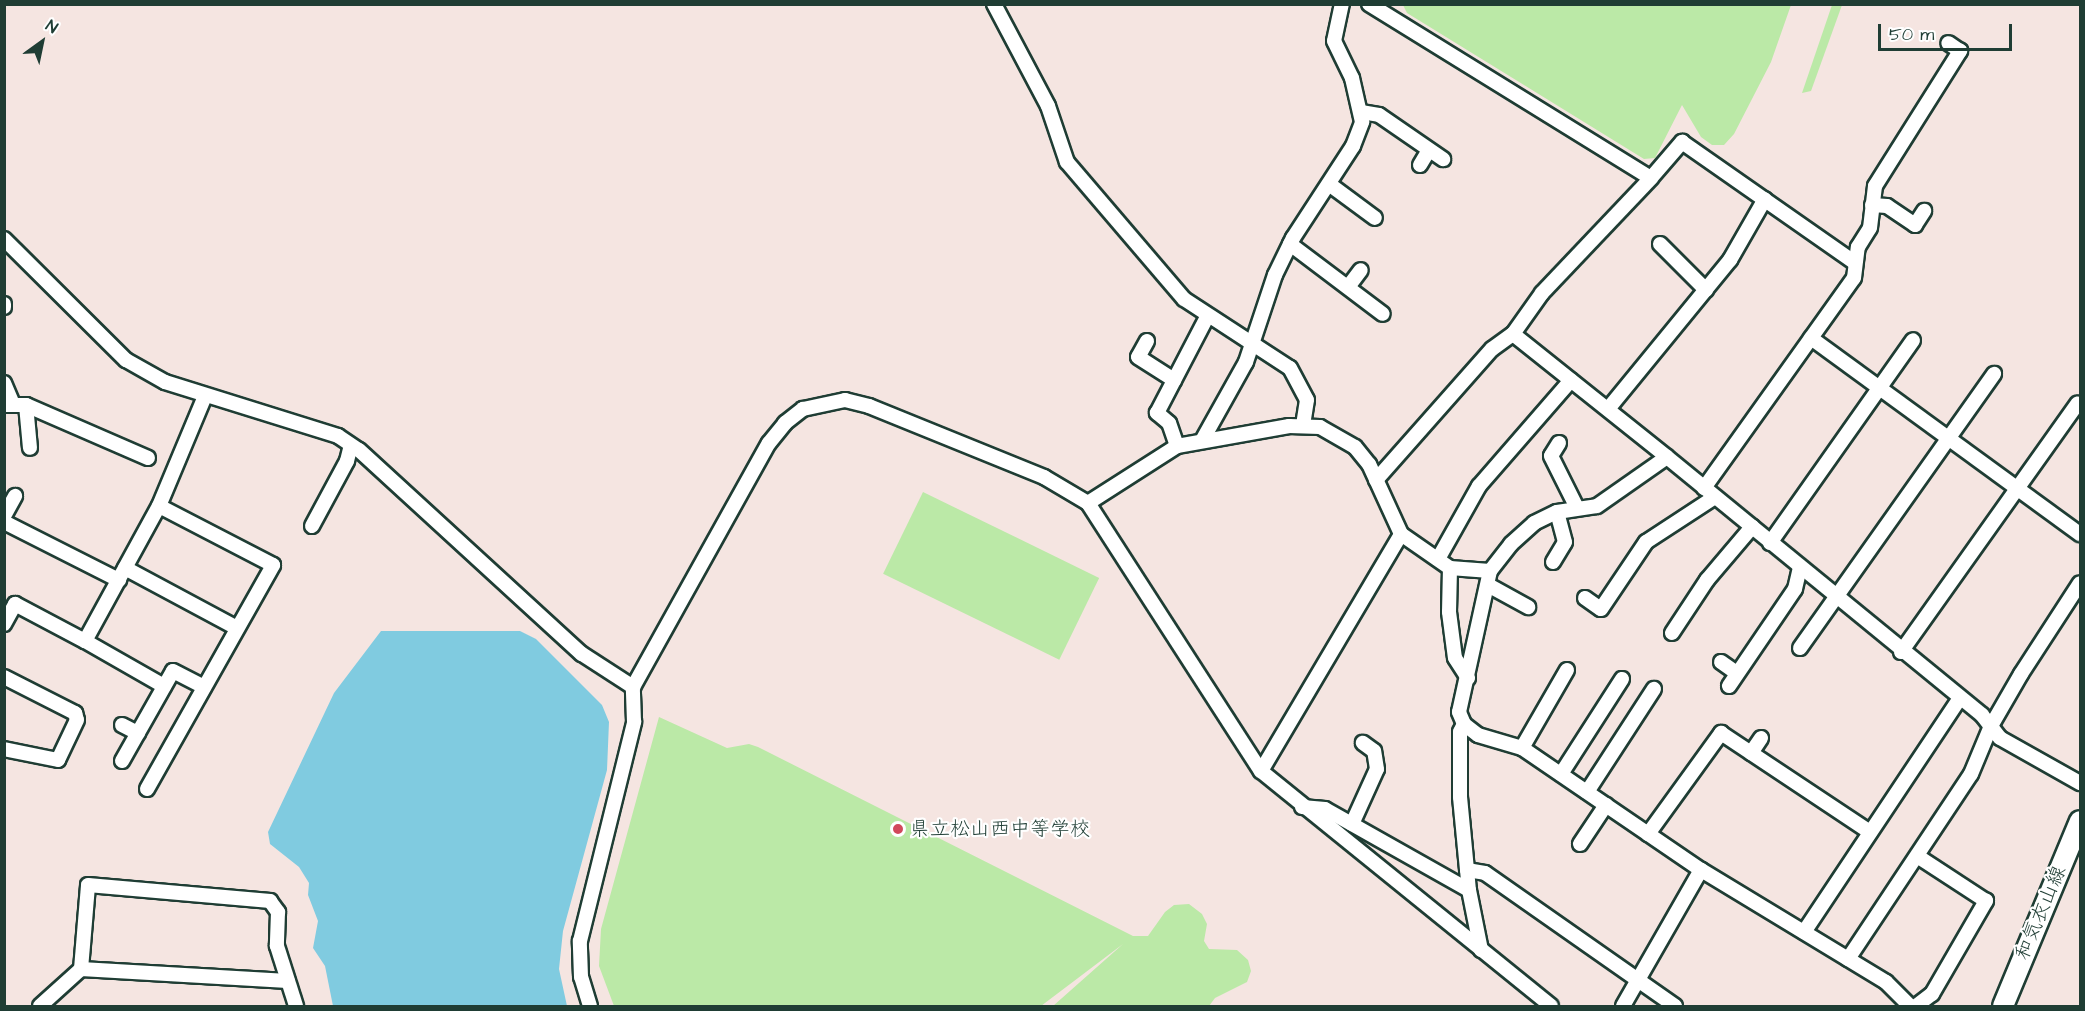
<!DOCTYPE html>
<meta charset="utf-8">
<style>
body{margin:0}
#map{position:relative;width:2085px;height:1011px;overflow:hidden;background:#f5e5e1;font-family:"Architects Daughter","Klee One",sans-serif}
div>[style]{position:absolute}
.green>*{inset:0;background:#bbe9a7;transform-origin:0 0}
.water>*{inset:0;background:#80cbe0}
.roads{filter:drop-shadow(2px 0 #1f3d34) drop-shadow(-2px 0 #1f3d34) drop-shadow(0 2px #1f3d34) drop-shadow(0 -2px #1f3d34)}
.street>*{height:14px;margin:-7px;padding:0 7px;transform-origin:7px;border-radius:7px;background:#fff}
.secondary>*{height:20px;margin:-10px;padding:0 10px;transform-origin:10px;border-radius:10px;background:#fff}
.dots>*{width:16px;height:16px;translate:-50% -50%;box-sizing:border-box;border:3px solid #fff;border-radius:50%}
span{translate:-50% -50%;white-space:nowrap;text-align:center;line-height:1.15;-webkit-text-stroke:4.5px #fff;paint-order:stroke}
.poi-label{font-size:20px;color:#1f3d34}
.left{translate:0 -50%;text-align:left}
.street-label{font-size:20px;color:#1f3d34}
.frame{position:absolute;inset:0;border:6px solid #1f3d34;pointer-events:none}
.north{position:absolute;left:12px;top:12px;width:60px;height:60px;-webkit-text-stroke:4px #fff;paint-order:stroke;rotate:33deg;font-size:16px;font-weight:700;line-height:24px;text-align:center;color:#1f3d34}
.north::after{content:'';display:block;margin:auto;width:21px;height:27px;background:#1f3d34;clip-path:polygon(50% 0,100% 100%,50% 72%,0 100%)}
.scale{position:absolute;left:1878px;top:24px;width:134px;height:27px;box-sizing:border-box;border:3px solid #1f3d34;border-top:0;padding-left:8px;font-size:18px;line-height:21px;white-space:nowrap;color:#1f3d34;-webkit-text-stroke:4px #fff;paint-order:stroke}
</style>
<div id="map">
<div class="green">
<div style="clip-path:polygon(1403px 5px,1403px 4px,1791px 5px,1771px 62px,1734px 134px,1724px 145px,1712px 145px,1701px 137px,1682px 105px,1655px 158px,1644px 159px,1407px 13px)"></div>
<div style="clip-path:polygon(1832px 5px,1842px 5px,1811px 91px,1802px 93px)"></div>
<div style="left:923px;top:492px;width:196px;height:91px;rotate:26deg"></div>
<div style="clip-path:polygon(659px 717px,727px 748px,749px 744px,758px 747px,1133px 936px,1148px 936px,1165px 912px,1174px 905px,1189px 904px,1202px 914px,1207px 924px,1204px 941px,1209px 949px,1237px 950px,1248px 960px,1251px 971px,1247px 982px,1215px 998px,1209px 1006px,1053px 1006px,1123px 944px,1041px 1006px,614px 1006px,599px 966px,601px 929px)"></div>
</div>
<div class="water">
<div style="clip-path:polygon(381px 631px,520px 631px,536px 639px,602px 705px,609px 722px,607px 770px,563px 931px,559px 969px,567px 1006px,333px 1006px,325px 966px,313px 948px,318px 921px,308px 895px,309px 883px,299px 867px,270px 844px,268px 832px,334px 693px)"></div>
</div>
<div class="roads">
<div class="street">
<div style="left:994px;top:4px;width:115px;rotate:62.1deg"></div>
<div style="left:1048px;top:106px;width:59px;rotate:71.3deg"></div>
<div style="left:1067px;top:162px;width:180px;rotate:49.5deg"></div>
<div style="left:1184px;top:299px;width:126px;rotate:33.1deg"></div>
<div style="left:1290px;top:368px;width:36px;rotate:62deg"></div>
<div style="left:1307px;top:400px;width:25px;rotate:99deg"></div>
<div style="left:1369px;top:4px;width:331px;rotate:31.7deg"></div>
<div style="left:1651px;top:178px;width:48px;rotate:-49.3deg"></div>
<div style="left:1682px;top:142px;width:210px;rotate:34.9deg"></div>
<div style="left:1361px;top:112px;width:18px;rotate:9deg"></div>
<div style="left:1379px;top:115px;width:78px;rotate:34.5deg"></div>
<div style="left:1420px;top:165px;width:17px;rotate:-59deg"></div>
<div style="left:1329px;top:184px;width:57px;rotate:36.5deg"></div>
<div style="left:1872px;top:205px;width:15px;rotate:4deg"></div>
<div style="left:1887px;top:206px;width:34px;rotate:34deg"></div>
<div style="left:1915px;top:225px;width:17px;rotate:-57deg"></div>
<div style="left:4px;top:239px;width:172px;rotate:44.8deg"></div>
<div style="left:126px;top:360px;width:45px;rotate:29.4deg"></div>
<div style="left:165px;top:382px;width:181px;rotate:17.3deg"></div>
<div style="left:338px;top:436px;width:25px;rotate:34deg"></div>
<div style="left:359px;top:450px;width:302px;rotate:42.5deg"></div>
<div style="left:582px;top:654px;width:61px;rotate:32.9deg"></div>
<div style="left:1290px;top:244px;width:116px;rotate:37deg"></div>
<div style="left:1660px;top:244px;width:65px;rotate:45deg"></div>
<div style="left:1348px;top:287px;width:21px;rotate:-53deg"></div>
<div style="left:4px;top:304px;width:3px;rotate:90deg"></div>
<div style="left:1513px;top:334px;width:197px;rotate:38.6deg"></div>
<div style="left:1811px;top:338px;width:333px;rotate:36.1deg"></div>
<div style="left:1147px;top:341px;width:18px;rotate:119deg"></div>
<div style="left:1138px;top:357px;width:43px;rotate:32.6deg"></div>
<div style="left:4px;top:383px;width:23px;rotate:67deg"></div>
<div style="left:4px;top:405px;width:22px"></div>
<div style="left:26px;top:405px;width:133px;rotate:23.5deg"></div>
<div style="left:26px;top:405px;width:43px;rotate:84.7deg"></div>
<div style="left:1608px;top:409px;width:193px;rotate:-50.7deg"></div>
<div style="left:1730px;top:260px;width:70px;rotate:-60.2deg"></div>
<div style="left:1203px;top:439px;width:88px;rotate:-60.8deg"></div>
<div style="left:1246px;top:362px;width:92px;rotate:-71.6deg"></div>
<div style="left:1275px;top:275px;width:41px;rotate:-64.1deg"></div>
<div style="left:1293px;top:238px;width:110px;rotate:-56.9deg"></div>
<div style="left:1353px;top:146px;width:26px;rotate:-69deg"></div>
<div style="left:1362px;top:122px;width:45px;rotate:-102.8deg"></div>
<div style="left:1352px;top:78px;width:41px;rotate:-115.9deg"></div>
<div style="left:1334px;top:41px;width:38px;rotate:-78deg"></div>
<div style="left:1559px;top:443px;width:15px;rotate:122deg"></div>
<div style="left:1551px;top:456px;width:58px;rotate:63.4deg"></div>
<div style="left:1177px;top:446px;width:24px;rotate:-109deg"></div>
<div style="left:1169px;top:423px;width:16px;rotate:-140deg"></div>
<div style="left:1157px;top:413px;width:110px;rotate:-62.5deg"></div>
<div style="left:1376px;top:480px;width:175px;rotate:-48.5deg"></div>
<div style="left:1492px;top:349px;width:26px;rotate:-36deg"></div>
<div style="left:1513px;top:334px;width:50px;rotate:-54.7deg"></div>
<div style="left:1542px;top:293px;width:158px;rotate:-46.5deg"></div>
<div style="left:1704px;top:488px;width:258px;rotate:-54.5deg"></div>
<div style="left:1854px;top:278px;width:31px;rotate:-83deg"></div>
<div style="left:1858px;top:247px;width:22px;rotate:-58deg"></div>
<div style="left:1870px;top:228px;width:42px;rotate:-83.2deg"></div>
<div style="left:1875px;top:186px;width:160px;rotate:-57.8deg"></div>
<div style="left:1960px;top:51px;width:14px;rotate:-146deg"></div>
<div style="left:1088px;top:503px;width:106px;rotate:-32.6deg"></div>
<div style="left:1177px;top:446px;width:114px;rotate:-10.1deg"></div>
<div style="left:1289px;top:426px;width:31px;rotate:2deg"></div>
<div style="left:1320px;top:427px;width:40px;rotate:29.7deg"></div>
<div style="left:1355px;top:447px;width:22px;rotate:51deg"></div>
<div style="left:1369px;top:464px;width:77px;rotate:65.4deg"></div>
<div style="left:1401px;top:534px;width:60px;rotate:34.8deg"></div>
<div style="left:1450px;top:568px;width:40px;rotate:4.3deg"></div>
<div style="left:4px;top:516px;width:23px;rotate:-61deg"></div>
<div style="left:4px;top:522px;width:129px;rotate:26.8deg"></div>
<div style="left:312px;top:526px;width:74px;rotate:-61.7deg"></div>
<div style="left:347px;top:461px;width:16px;rotate:-76deg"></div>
<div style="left:1770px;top:543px;width:248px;rotate:-54.8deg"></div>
<div style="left:1438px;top:559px;width:84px;rotate:-60.7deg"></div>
<div style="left:1479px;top:486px;width:140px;rotate:-49deg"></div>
<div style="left:1553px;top:562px;width:23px;rotate:-59deg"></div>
<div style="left:1565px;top:542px;width:31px;rotate:-105deg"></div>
<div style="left:125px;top:568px;width:127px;rotate:28.2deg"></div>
<div style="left:1450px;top:568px;width:44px;rotate:91.3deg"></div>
<div style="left:1449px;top:612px;width:46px;rotate:82.6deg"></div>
<div style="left:1455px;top:658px;width:24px;rotate:57deg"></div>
<div style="left:1488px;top:585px;width:46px;rotate:28.8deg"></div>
<div style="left:1585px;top:598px;width:19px;rotate:35deg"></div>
<div style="left:1601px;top:609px;width:81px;rotate:-56.1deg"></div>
<div style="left:1646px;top:542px;width:82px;rotate:-33.1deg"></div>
<div style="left:4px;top:624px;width:23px;rotate:-61deg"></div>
<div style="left:15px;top:604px;width:79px;rotate:27.9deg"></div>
<div style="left:85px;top:641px;width:154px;rotate:-61.3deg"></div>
<div style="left:159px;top:506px;width:119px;rotate:-67.3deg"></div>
<div style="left:1672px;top:633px;width:64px;rotate:-56.6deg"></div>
<div style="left:1707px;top:580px;width:70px;rotate:-49.7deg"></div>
<div style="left:85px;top:641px;width:91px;rotate:29.7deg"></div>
<div style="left:1800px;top:648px;width:336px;rotate:-54.7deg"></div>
<div style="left:1901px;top:652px;width:305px;rotate:-54.6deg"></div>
<div style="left:1721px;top:662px;width:19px;rotate:35deg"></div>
<div style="left:4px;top:677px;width:80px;rotate:26.9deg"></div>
<div style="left:75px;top:713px;width:7px;rotate:74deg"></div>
<div style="left:77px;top:720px;width:44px;rotate:115.4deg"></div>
<div style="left:58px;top:760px;width:55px;rotate:-168.5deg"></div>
<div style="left:1729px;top:686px;width:117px;rotate:-55.8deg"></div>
<div style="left:1795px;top:589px;width:22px;rotate:-77deg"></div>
<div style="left:1464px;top:724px;width:9px;rotate:117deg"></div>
<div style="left:1460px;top:732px;width:65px;rotate:90deg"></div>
<div style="left:1460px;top:797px;width:93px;rotate:84.5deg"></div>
<div style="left:1469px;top:890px;width:61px;rotate:78.7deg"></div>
<div style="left:122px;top:725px;width:18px;rotate:27deg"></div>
<div style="left:1522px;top:748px;width:90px;rotate:-60deg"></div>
<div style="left:1751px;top:753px;width:18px;rotate:-56deg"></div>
<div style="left:122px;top:761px;width:103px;rotate:-60.5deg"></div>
<div style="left:173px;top:671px;width:35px;rotate:27deg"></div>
<div style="left:1261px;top:771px;width:275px;rotate:-59.4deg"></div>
<div style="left:1561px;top:774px;width:113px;rotate:-57.3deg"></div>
<div style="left:147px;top:789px;width:257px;rotate:-60.6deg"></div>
<div style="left:273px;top:565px;width:128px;rotate:-152.6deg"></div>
<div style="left:1587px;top:792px;width:123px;rotate:-57deg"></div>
<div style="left:1302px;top:807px;width:23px;rotate:5deg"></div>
<div style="left:1325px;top:809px;width:165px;rotate:29.4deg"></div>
<div style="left:1352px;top:824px;width:60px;rotate:-65.6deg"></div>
<div style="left:1377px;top:769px;width:18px;rotate:-99deg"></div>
<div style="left:1374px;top:751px;width:14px;rotate:-144deg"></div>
<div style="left:1648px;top:834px;width:125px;rotate:-54.1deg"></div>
<div style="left:1721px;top:733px;width:179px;rotate:33.6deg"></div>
<div style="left:1580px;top:844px;width:47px;rotate:-56.3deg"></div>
<div style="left:1467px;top:870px;width:18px;rotate:9deg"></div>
<div style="left:1485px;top:873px;width:232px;rotate:35deg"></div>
<div style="left:1804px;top:932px;width:281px;rotate:-56.3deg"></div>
<div style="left:1848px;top:959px;width:222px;rotate:-56.4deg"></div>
<div style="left:1971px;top:774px;width:52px;rotate:-67.4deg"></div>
<div style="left:1991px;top:726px;width:60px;rotate:-60deg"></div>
<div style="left:2021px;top:674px;width:108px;rotate:-57deg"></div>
<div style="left:81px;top:969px;width:207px;rotate:3.3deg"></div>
<div style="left:40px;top:1006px;width:55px;rotate:-42.1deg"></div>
<div style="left:81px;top:969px;width:84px;rotate:-85.2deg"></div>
<div style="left:88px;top:885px;width:183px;rotate:5deg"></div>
<div style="left:270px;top:901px;width:14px;rotate:54deg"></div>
<div style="left:278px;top:912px;width:34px;rotate:92deg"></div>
<div style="left:277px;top:946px;width:63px;rotate:72.4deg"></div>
<div style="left:590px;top:1006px;width:30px;rotate:-107deg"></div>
<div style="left:581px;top:977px;width:36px;rotate:-92deg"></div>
<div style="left:580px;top:941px;width:226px;rotate:-76.1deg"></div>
<div style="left:634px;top:722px;width:35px;rotate:-92deg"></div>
<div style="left:633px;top:687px;width:279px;rotate:-60.9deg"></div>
<div style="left:769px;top:443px;width:26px;rotate:-51deg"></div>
<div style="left:785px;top:423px;width:23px;rotate:-38deg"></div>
<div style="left:803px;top:409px;width:43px;rotate:-12.1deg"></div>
<div style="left:845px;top:400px;width:25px;rotate:14deg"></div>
<div style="left:869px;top:406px;width:189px;rotate:22.1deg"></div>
<div style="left:1044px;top:477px;width:51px;rotate:30.6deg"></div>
<div style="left:1088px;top:503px;width:319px;rotate:57.2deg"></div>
<div style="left:1261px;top:771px;width:373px;rotate:39deg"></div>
<div style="left:1623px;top:1006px;width:157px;rotate:-60.2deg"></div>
<div style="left:1910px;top:1006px;width:34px;rotate:-135deg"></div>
<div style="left:1886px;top:982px;width:216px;rotate:-148.8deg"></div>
<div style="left:1701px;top:870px;width:217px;rotate:-145.7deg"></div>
<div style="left:1522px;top:748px;width:46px;rotate:-163.5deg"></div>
<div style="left:1478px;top:735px;width:18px;rotate:-142deg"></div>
<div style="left:1464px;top:724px;width:13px;rotate:-113deg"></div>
<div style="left:1459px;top:712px;width:144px;rotate:-77.6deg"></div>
<div style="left:1490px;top:571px;width:34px;rotate:-52deg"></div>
<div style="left:1511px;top:544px;width:31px;rotate:-42deg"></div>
<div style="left:1534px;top:523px;width:25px;rotate:-26deg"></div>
<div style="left:1557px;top:512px;width:40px;rotate:-8.5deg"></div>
<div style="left:1597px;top:506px;width:85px;rotate:-35deg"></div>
<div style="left:1667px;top:457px;width:407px;rotate:39.3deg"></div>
<div style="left:1982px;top:715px;width:29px;rotate:52deg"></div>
<div style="left:2000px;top:738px;width:92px;rotate:29.4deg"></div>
<div style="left:1916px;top:1006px;width:20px;rotate:-37deg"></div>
<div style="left:1932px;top:994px;width:108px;rotate:-59.9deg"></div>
<div style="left:1986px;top:901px;width:82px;rotate:-146.9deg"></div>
</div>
<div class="secondary">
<div style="left:2003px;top:1006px;width:200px;rotate:-67.4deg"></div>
</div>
</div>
<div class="dots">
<div style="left:898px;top:829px;background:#d1495b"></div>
</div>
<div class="poi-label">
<span class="left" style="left:910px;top:829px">県立松山西中等学校</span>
</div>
<div class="street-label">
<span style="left:2041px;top:913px;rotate:-67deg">和気衣山線</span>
</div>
<div class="frame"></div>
<div class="north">N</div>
<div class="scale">50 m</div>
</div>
